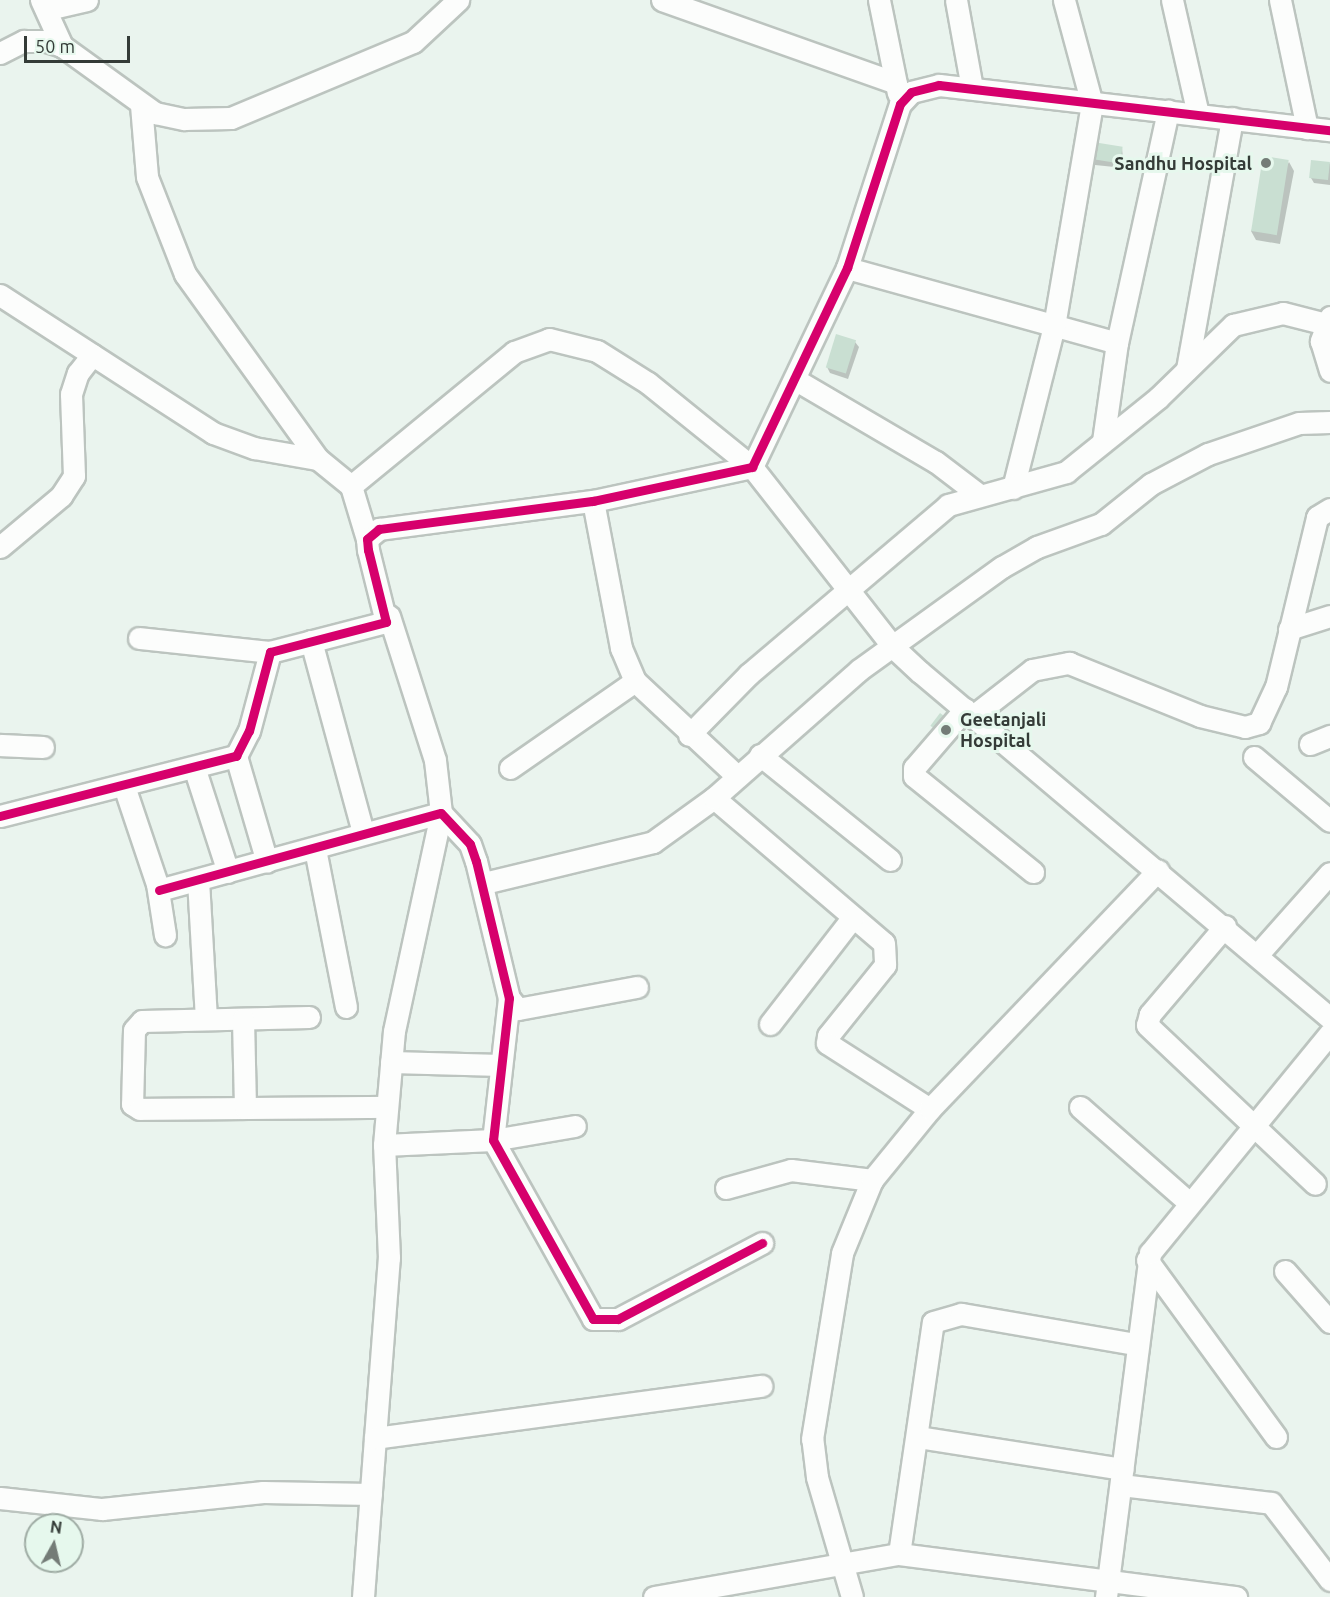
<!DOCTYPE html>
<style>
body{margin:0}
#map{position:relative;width:1330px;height:1597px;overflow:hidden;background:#eaf4ee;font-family:Ubuntu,sans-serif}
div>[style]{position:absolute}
.shadow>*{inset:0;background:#0003}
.building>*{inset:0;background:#c9dfd2;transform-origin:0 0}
.roads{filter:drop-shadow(2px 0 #bcc4bf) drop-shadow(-2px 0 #bcc4bf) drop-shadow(0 2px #bcc4bf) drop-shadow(0 -2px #bcc4bf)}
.minor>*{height:21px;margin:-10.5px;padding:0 10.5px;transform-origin:10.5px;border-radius:10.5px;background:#fcfdfc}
.cycleway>*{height:9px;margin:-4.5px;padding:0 4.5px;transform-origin:4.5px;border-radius:4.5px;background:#d6006c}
.dots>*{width:16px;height:16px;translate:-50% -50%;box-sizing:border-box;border:3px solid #e6f8ed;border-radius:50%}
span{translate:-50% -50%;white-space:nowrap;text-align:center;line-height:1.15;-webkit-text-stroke:6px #e6f8ed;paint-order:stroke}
.poi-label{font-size:18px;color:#343b37;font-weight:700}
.right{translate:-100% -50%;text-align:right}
.left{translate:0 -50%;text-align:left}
.north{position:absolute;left:24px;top:1513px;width:60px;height:60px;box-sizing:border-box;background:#e6f8ed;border:2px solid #9faca4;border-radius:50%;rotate:8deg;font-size:16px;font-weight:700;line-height:24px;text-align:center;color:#343b37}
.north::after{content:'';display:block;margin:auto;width:21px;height:27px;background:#747c77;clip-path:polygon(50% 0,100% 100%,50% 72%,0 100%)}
.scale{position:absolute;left:24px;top:36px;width:106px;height:27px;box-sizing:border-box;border:3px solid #343b37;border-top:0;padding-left:8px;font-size:18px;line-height:21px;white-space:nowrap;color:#343b37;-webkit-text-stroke:4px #e6f8ed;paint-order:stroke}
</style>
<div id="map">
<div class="shadow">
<div style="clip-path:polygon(1122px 148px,1124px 168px,1095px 165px,1092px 159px)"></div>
<div style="clip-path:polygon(1289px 162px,1294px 171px,1280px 244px,1256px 240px,1251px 231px)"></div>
<div style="clip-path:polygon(1330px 163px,1330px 185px,1314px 183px,1311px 178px)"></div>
<div style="clip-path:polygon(855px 342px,859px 347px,848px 379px,830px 373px,827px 367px)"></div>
</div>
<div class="building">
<div style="left:1093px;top:142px;width:30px;height:17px;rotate:9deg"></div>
<div style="left:1263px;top:156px;width:26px;height:76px;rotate:9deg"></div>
<div style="left:1311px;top:160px;width:19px;height:18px;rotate:6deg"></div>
<div style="left:836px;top:334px;width:21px;height:35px;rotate:17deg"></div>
<div style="left:940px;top:713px;width:10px;height:16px;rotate:37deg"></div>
</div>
<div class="roads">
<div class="minor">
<div style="left:41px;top:0;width:51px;rotate:65.5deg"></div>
<div style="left:662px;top:0;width:248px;rotate:19.5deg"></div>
<div style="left:879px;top:0;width:95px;rotate:78.5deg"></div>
<div style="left:956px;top:0;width:89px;rotate:79.7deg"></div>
<div style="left:1172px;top:0;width:117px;rotate:77.2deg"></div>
<div style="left:1280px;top:0;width:131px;rotate:78.1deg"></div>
<div style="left:48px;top:9px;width:40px;rotate:-13deg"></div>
<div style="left:0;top:53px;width:27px;rotate:-27deg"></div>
<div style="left:24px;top:41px;width:22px"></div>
<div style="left:46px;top:41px;width:17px;rotate:17deg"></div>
<div style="left:62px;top:46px;width:115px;rotate:35.8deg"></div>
<div style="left:155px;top:113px;width:30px;rotate:12deg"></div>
<div style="left:184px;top:119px;width:47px;rotate:-1.2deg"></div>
<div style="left:231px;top:118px;width:197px;rotate:-22.7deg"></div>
<div style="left:413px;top:42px;width:62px;rotate:-43deg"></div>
<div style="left:141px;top:105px;width:72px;rotate:85.2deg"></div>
<div style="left:147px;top:177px;width:104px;rotate:68.6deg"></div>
<div style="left:185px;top:274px;width:228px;rotate:54.3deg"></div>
<div style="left:847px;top:268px;width:280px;rotate:15.5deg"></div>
<div style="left:0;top:295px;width:254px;rotate:32.9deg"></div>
<div style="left:213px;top:433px;width:44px;rotate:20.1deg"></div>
<div style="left:254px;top:448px;width:65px;rotate:9.8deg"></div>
<div style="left:318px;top:459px;width:43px;rotate:39.3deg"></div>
<div style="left:351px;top:486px;width:55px;rotate:73.2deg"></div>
<div style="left:1330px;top:317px;width:26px;rotate:111deg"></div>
<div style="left:1321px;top:341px;width:31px;rotate:73deg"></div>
<div style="left:1187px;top:369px;width:255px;rotate:-79.8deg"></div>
<div style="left:796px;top:380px;width:162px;rotate:30.4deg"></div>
<div style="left:936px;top:462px;width:53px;rotate:37.3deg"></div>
<div style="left:1103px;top:441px;width:99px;rotate:-81.9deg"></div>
<div style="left:1117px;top:343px;width:238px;rotate:-77.6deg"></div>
<div style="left:351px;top:486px;width:211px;rotate:-39.4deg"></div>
<div style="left:514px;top:352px;width:37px;rotate:-20deg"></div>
<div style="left:549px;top:339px;width:49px;rotate:14deg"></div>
<div style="left:597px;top:351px;width:60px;rotate:32.1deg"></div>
<div style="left:648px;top:383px;width:134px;rotate:38.9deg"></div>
<div style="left:752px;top:467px;width:229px;rotate:51.9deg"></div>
<div style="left:893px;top:647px;width:37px;rotate:43deg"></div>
<div style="left:920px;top:672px;width:536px;rotate:40.16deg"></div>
<div style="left:1013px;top:488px;width:167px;rotate:-75.8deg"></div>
<div style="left:1054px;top:326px;width:225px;rotate:-80.3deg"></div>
<div style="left:1092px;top:104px;width:108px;rotate:-105.1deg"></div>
<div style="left:593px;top:501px;width:150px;rotate:79.2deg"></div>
<div style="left:621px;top:648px;width:36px;rotate:67deg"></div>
<div style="left:635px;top:681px;width:139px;rotate:43deg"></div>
<div style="left:0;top:547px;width:80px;rotate:-39.9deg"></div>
<div style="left:61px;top:496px;width:24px;rotate:-57deg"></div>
<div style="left:74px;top:476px;width:82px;rotate:-92.1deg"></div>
<div style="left:71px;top:394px;width:22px;rotate:-72deg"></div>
<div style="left:78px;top:373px;width:23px;rotate:-52deg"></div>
<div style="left:1289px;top:629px;width:43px;rotate:-17.6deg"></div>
<div style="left:139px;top:638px;width:132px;rotate:6.1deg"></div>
<div style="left:311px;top:641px;width:198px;rotate:74.8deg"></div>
<div style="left:965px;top:709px;width:78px;rotate:130.8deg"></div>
<div style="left:914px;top:768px;width:8px;rotate:90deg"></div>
<div style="left:914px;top:776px;width:153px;rotate:38.9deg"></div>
<div style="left:973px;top:716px;width:75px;rotate:-37.9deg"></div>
<div style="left:1032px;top:670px;width:38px;rotate:-11deg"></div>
<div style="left:1069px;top:663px;width:141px;rotate:22deg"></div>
<div style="left:1200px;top:716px;width:46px;rotate:13.7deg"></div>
<div style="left:1245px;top:727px;width:15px;rotate:-16deg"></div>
<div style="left:1259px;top:723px;width:40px;rotate:-65deg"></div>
<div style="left:1276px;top:687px;width:175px;rotate:-76.4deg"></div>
<div style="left:1317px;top:517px;width:15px;rotate:-32deg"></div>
<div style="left:689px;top:735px;width:86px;rotate:-45.5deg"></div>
<div style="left:749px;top:674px;width:261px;rotate:-40.3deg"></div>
<div style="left:948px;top:505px;width:123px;rotate:-15.6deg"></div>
<div style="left:1066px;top:472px;width:118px;rotate:-38.8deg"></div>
<div style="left:1158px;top:398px;width:105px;rotate:-44.2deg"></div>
<div style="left:1233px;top:325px;width:51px;rotate:-13.5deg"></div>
<div style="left:1283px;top:313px;width:49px;rotate:14.3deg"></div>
<div style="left:1310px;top:744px;width:22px;rotate:-22deg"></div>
<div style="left:0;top:745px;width:43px;rotate:2.7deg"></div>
<div style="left:760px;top:755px;width:167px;rotate:38.9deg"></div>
<div style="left:236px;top:756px;width:110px;rotate:73.7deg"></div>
<div style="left:1254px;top:757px;width:99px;rotate:40.1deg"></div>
<div style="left:510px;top:768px;width:152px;rotate:-34.8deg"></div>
<div style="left:195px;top:770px;width:107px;rotate:72.1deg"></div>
<div style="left:124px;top:786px;width:103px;rotate:71.4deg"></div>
<div style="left:157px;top:884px;width:52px;rotate:81.1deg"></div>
<div style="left:714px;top:798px;width:223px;rotate:40.5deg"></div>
<div style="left:884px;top:943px;width:22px;rotate:87deg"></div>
<div style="left:885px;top:965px;width:91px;rotate:128.8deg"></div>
<div style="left:828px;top:1036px;width:7px;rotate:98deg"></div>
<div style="left:827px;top:1043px;width:122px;rotate:32.7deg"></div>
<div style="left:0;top:816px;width:244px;rotate:-14.3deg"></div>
<div style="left:236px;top:756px;width:28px;rotate:-63deg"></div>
<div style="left:249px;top:731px;width:82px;rotate:-75.1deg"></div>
<div style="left:270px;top:652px;width:120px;rotate:-14.5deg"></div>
<div style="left:386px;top:622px;width:74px;rotate:-104deg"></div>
<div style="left:368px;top:550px;width:11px;rotate:-95deg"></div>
<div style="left:367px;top:539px;width:16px;rotate:-40deg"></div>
<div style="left:379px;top:529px;width:216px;rotate:-7.5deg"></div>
<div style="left:593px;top:501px;width:163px;rotate:-12.1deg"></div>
<div style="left:752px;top:467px;width:221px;rotate:-64.5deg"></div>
<div style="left:847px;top:268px;width:172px;rotate:-72.1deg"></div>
<div style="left:900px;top:104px;width:16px;rotate:-47deg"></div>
<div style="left:911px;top:92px;width:29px;rotate:-14deg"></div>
<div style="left:939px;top:85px;width:394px;rotate:6.6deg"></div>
<div style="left:315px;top:849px;width:161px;rotate:78.9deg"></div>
<div style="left:198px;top:880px;width:139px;rotate:86.7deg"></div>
<div style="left:484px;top:883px;width:174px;rotate:-13.6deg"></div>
<div style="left:653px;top:842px;width:75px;rotate:-35.8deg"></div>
<div style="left:714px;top:798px;width:193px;rotate:-41.4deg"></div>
<div style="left:859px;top:670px;width:176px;rotate:-35.8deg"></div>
<div style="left:1002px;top:567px;width:40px;rotate:-29.7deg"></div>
<div style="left:1037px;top:547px;width:68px;rotate:-19.8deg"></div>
<div style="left:1101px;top:524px;width:64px;rotate:-38.7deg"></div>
<div style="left:1151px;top:484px;width:64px;rotate:-27.8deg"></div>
<div style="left:1208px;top:454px;width:96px;rotate:-18.8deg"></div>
<div style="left:1299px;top:423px;width:31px;rotate:-2deg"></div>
<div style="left:159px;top:890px;width:292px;rotate:-15.3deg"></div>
<div style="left:441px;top:813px;width:42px;rotate:46.9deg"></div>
<div style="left:470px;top:844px;width:18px;rotate:71deg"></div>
<div style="left:476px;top:861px;width:141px;rotate:76.5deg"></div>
<div style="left:509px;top:998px;width:143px;rotate:96.4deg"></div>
<div style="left:493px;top:1140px;width:205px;rotate:60.8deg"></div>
<div style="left:593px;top:1319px;width:25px"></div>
<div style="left:618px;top:1319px;width:163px;rotate:-27.8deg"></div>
<div style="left:1225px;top:926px;width:116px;rotate:130.4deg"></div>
<div style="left:1150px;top:1014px;width:11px;rotate:105deg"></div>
<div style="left:1147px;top:1025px;width:231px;rotate:43.4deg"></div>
<div style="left:1258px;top:954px;width:108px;rotate:-48.4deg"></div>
<div style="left:509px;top:998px;width:14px;rotate:51deg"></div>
<div style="left:518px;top:1009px;width:121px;rotate:-10.5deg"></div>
<div style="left:309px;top:1017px;width:167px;rotate:178.6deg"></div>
<div style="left:142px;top:1021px;width:12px;rotate:132deg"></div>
<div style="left:134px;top:1030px;width:74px;rotate:91.5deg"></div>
<div style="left:132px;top:1104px;width:9px;rotate:32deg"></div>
<div style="left:140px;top:1109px;width:247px;rotate:-0.5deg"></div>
<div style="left:243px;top:1019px;width:89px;rotate:88.7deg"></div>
<div style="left:770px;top:1024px;width:135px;rotate:-52.2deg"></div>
<div style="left:391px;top:1062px;width:110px;rotate:1.6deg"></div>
<div style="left:1080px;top:1107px;width:142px;rotate:41.3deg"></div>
<div style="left:384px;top:1145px;width:109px;rotate:-2.6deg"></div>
<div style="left:493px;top:1140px;width:83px;rotate:-9.7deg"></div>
<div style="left:726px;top:1188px;width:67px;rotate:-15.5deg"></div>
<div style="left:791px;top:1170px;width:82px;rotate:7deg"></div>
<div style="left:1147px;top:1260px;width:219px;rotate:53.9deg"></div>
<div style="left:1285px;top:1271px;width:68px;rotate:48.6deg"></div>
<div style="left:918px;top:1437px;width:207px;rotate:8.9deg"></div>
<div style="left:375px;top:1438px;width:181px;rotate:-85.6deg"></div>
<div style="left:389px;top:1258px;width:113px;rotate:-92.5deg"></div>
<div style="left:384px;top:1145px;width:114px;rotate:-85deg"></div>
<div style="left:394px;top:1031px;width:223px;rotate:-77.8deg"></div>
<div style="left:441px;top:813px;width:53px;rotate:-96.5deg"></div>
<div style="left:435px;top:760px;width:151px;rotate:-107.7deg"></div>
<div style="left:1121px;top:1485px;width:151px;rotate:6.8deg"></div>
<div style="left:1271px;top:1503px;width:97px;rotate:52.5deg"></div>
<div style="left:0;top:1498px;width:103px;rotate:6.2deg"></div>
<div style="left:102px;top:1509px;width:162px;rotate:-6deg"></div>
<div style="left:263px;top:1492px;width:108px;rotate:1.1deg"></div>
<div style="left:899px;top:1554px;width:234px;rotate:-81.7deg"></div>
<div style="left:933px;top:1322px;width:29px;rotate:-16deg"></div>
<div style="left:961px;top:1314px;width:177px;rotate:9.8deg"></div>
<div style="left:363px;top:1597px;width:159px;rotate:-85.7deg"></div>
<div style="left:375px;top:1438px;width:390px;rotate:-7.7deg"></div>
<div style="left:654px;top:1597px;width:249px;rotate:-10deg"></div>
<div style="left:899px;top:1554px;width:340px;rotate:7.3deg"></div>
<div style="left:852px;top:1597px;width:125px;rotate:-106.3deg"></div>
<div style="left:817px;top:1477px;width:38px;rotate:-97deg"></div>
<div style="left:812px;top:1439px;width:188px;rotate:-80.8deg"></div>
<div style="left:842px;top:1253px;width:79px;rotate:-67.7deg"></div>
<div style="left:872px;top:1180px;width:92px;rotate:-50.8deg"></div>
<div style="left:930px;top:1109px;width:330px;rotate:-46.3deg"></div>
<div style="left:1106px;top:1597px;width:347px;rotate:-82.7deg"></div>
<div style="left:1150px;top:1253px;width:284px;rotate:-50.7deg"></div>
</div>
</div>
<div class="cycleway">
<div style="left:0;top:816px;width:244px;rotate:-14.3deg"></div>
<div style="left:236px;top:756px;width:28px;rotate:-63deg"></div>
<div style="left:249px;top:731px;width:82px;rotate:-75.1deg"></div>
<div style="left:270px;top:652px;width:120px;rotate:-14.5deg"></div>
<div style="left:386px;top:622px;width:74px;rotate:-104deg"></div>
<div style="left:368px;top:550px;width:11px;rotate:-95deg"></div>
<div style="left:367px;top:539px;width:16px;rotate:-40deg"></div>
<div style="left:379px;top:529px;width:216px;rotate:-7.5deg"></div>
<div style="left:593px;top:501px;width:163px;rotate:-12.1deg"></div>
<div style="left:752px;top:467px;width:221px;rotate:-64.5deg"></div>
<div style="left:847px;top:268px;width:172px;rotate:-72.1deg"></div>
<div style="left:900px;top:104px;width:16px;rotate:-47deg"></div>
<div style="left:911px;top:92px;width:29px;rotate:-14deg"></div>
<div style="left:939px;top:85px;width:394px;rotate:6.6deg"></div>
<div style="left:159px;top:890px;width:292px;rotate:-15.3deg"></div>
<div style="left:441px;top:813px;width:42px;rotate:46.9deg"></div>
<div style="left:470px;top:844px;width:18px;rotate:71deg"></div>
<div style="left:476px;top:861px;width:141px;rotate:76.5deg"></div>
<div style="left:509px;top:998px;width:143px;rotate:96.4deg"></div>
<div style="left:493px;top:1140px;width:205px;rotate:60.8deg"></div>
<div style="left:593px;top:1319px;width:25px"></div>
<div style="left:618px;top:1319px;width:163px;rotate:-27.8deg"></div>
</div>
<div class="dots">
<div style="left:1266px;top:163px;background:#747c77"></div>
<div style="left:946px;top:730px;background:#747c77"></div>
</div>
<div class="poi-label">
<span class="right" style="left:1252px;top:163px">Sandhu Hospital</span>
<span class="left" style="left:960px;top:730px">Geetanjali<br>Hospital</span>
</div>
<div class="north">N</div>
<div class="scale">50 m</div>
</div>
